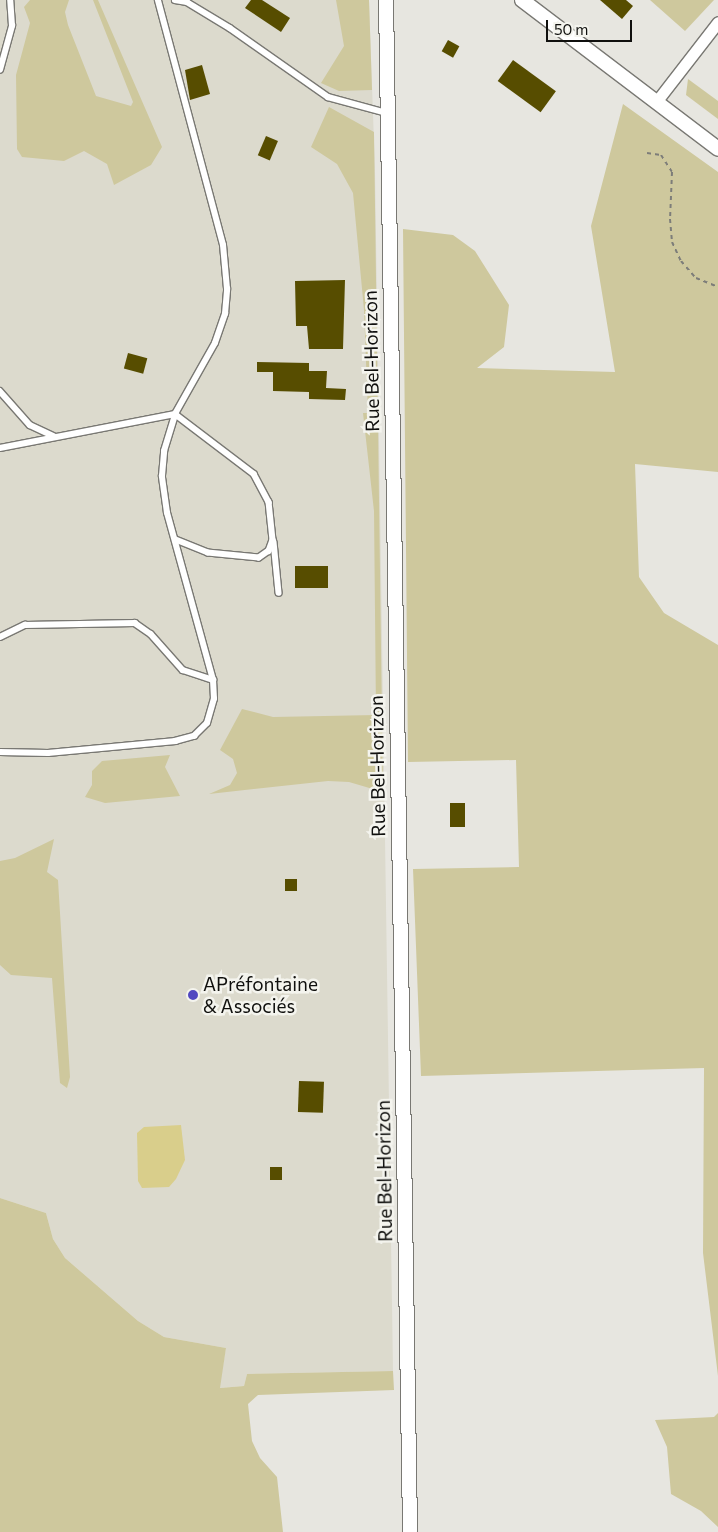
<!DOCTYPE html>
<meta charset="utf-8">
<style>
body{margin:0}
#map{position:relative;width:718px;height:1532px;overflow:hidden;background:#e7e6e0;font-family:Commissioner,sans-serif}
div>[style]{position:absolute}
.built>*{inset:0;background:#dcdacd}
.green>*{inset:0;background:#cec89d}
.water>*{inset:0;background:#d9ce8b}
.building>*{inset:0;background:#574d00;transform-origin:0 0}
.path>*{height:2px;margin-top:-1px;transform-origin:0;background:repeating-linear-gradient(90deg,#7d7d79 0 4px,transparent 0 8px)}
.roads{filter:drop-shadow(1px 0 #797873) drop-shadow(-1px 0 #797873) drop-shadow(0 1px #797873) drop-shadow(0 -1px #797873)}
.service>*{height:5.5px;margin:-2.75px;padding:0 2.75px;transform-origin:2.75px;border-radius:2.75px;background:#fff}
.minor>*{height:11px;margin:-5.5px;padding:0 5.5px;transform-origin:5.5px;border-radius:5.5px;background:#fff}
.tertiary>*{height:14px;margin:-7px;padding:0 7px;transform-origin:7px;border-radius:7px;background:#fff}
.dots>*{width:14px;height:14px;translate:-50% -50%;box-sizing:border-box;border:2px solid #f4f4ee;border-radius:50%}
span{translate:-50% -50%;white-space:nowrap;text-align:center;line-height:1.15;-webkit-text-stroke:5px #f4f4ee;paint-order:stroke}
.street-label{font-size:19px;color:#10100e}
.poi-label{font-size:19px;color:#10100e}
.left{translate:0 -50%;text-align:left}
.scale{position:absolute;left:546px;top:20px;width:86px;height:22px;box-sizing:border-box;border:2px solid #10100e;border-top:0;padding-left:6px;font-size:15px;line-height:18px;white-space:nowrap;color:#10100e;-webkit-text-stroke:4px #f4f4ee;paint-order:stroke}
</style>
<div id="map">
<div class="built">
<div style="clip-path:polygon(0 0,369px 0,375px 171px,393px 1371px,247px 1374px,244px 1386px,219px 1388px,226px 1348px,164px 1337px,138px 1321px,65px 1258px,53px 1239px,46px 1213px,0 1198px)"></div>
</div>
<div class="green">
<div style="clip-path:polygon(30px 0,69px 0,65px 12px,68px 25px,96px 96px,131px 106px,133px 102px,93px 0,98px 0,162px 147px,151px 165px,114px 185px,107px 164px,84px 151px,64px 161px,22px 157px,17px 149px,16px 75px,30px 23px,24px 7px)"></div>
<div style="clip-path:polygon(336px 0,369px 0,372px 90px,339px 91px,321px 83px,344px 46px)"></div>
<div style="clip-path:polygon(650px 0,714px 0,685px 31px)"></div>
<div style="clip-path:polygon(688px 79px,718px 101px,718px 119px,686px 95px)"></div>
<div style="clip-path:polygon(623px 104px,718px 172px,718px 472px,635px 464px,639px 577px,664px 613px,718px 645px,718px 1376px,703px 1253px,704px 1068px,421px 1076px,413px 869px,519px 867px,516px 760px,408px 762px,403px 229px,453px 235px,475px 251px,509px 305px,504px 347px,477px 368px,615px 372px,591px 226px)"></div>
<div style="clip-path:polygon(329px 107px,374px 132px,383px 792px,349px 782px,328px 781px,209px 794px,230px 785px,237px 773px,233px 759px,220px 750px,242px 709px,273px 717px,376px 715px,374px 511px,363px 413px,368px 413px,364px 310px,353px 193px,337px 164px,311px 147px)"></div>
<div style="clip-path:polygon(170px 755px,165px 767px,180px 796px,105px 803px,85px 797px,92px 785px,92px 771px,102px 761px)"></div>
<div style="clip-path:polygon(54px 839px,47px 872px,58px 880px,70px 1077px,67px 1088px,60px 1083px,52px 978px,11px 975px,0 965px,0 861px,15px 858px)"></div>
<div style="clip-path:polygon(0 1198px,46px 1213px,53px 1239px,65px 1258px,138px 1321px,164px 1337px,226px 1348px,220px 1388px,244px 1386px,247px 1374px,393px 1371px,394px 1390px,258px 1395px,248px 1404px,252px 1441px,260px 1458px,277px 1477px,283px 1532px,0 1532px)"></div>
<div style="clip-path:polygon(718px 1413px,718px 1527px,701px 1511px,671px 1494px,667px 1447px,655px 1420px,714px 1417px)"></div>
</div>
<div class="water">
<div style="clip-path:polygon(181px 1125px,185px 1160px,176px 1179px,169px 1187px,142px 1188px,138px 1181px,137px 1133px,144px 1127px)"></div>
</div>
<div class="building">
<div style="clip-path:polygon(251px 0,262px 0,290px 18px,281px 32px,245px 8px)"></div>
<div style="clip-path:polygon(600px 0,626px 0,633px 6px,622px 19px)"></div>
<div style="left:448px;top:40px;width:13px;height:13px;rotate:29deg"></div>
<div style="left:513px;top:60px;width:53px;height:26px;rotate:36deg"></div>
<div style="clip-path:polygon(202px 65px,210px 94px,190px 100px,185px 70px)"></div>
<div style="left:266px;top:136px;width:13px;height:21px;rotate:23deg"></div>
<div style="clip-path:polygon(345px 280px,343px 349px,309px 349px,307px 326px,296px 326px,295px 281px)"></div>
<div style="left:128px;top:353px;width:20px;height:16px;rotate:15deg"></div>
<div style="clip-path:polygon(257px 362px,309px 363px,309px 371px,327px 371px,326px 388px,346px 389px,345px 400px,309px 399px,309px 392px,273px 391px,273px 372px,257px 372px)"></div>
<div style="left:295px;top:566px;width:33px;height:22px"></div>
<div style="left:450px;top:803px;width:15px;height:24px"></div>
<div style="left:285px;top:879px;width:12px;height:12px"></div>
<div style="left:299px;top:1081px;width:25px;height:31px;rotate:2deg"></div>
<div style="left:270px;top:1167px;width:12px;height:13px"></div>
</div>
<div class="path">
<div style="left:647px;top:153px;width:14px;rotate:8deg"></div>
<div style="left:661px;top:155px;width:20px;rotate:57deg"></div>
<div style="left:672px;top:172px;width:47px;rotate:92.4deg"></div>
<div style="left:670px;top:219px;width:23px;rotate:85deg"></div>
<div style="left:672px;top:242px;width:21px;rotate:65deg"></div>
<div style="left:681px;top:261px;width:23px;rotate:49deg"></div>
<div style="left:696px;top:278px;width:24px;rotate:22deg"></div>
</div>
<div class="roads">
<div class="service">
<div style="left:175px;top:0;width:12px;rotate:9deg"></div>
<div style="left:187px;top:2px;width:50px;rotate:31.2deg"></div>
<div style="left:230px;top:28px;width:120px;rotate:35.1deg"></div>
<div style="left:328px;top:97px;width:61px;rotate:15.2deg"></div>
<div style="left:0;top:70px;width:46px;rotate:-74.7deg"></div>
<div style="left:12px;top:26px;width:26px;rotate:-94deg"></div>
<div style="left:0;top:391px;width:45px;rotate:48.6deg"></div>
<div style="left:30px;top:425px;width:26px;rotate:25deg"></div>
<div style="left:0;top:448px;width:178px;rotate:-11deg"></div>
<div style="left:175px;top:414px;width:99px;rotate:37.2deg"></div>
<div style="left:254px;top:474px;width:32px;rotate:62deg"></div>
<div style="left:269px;top:502px;width:38px;rotate:84deg"></div>
<div style="left:273px;top:540px;width:12px;rotate:110deg"></div>
<div style="left:269px;top:551px;width:12px;rotate:145deg"></div>
<div style="left:259px;top:558px;width:51px;rotate:-174.4deg"></div>
<div style="left:208px;top:553px;width:35px;rotate:-158deg"></div>
<div style="left:274px;top:542px;width:51px;rotate:84.4deg"></div>
<div style="left:0;top:637px;width:28px;rotate:-26deg"></div>
<div style="left:25px;top:625px;width:110px;rotate:-1deg"></div>
<div style="left:135px;top:623px;width:19px;rotate:35deg"></div>
<div style="left:151px;top:634px;width:48px;rotate:48.4deg"></div>
<div style="left:183px;top:670px;width:32px;rotate:18deg"></div>
<div style="left:0;top:752px;width:48px;rotate:1.2deg"></div>
<div style="left:48px;top:753px;width:128px;rotate:-5.4deg"></div>
<div style="left:175px;top:741px;width:20px;rotate:-15deg"></div>
<div style="left:194px;top:736px;width:18px;rotate:-45deg"></div>
<div style="left:207px;top:723px;width:25px;rotate:-74deg"></div>
<div style="left:214px;top:699px;width:19px;rotate:-93deg"></div>
<div style="left:213px;top:680px;width:173px;rotate:-105.4deg"></div>
<div style="left:167px;top:513px;width:37px;rotate:-98deg"></div>
<div style="left:162px;top:476px;width:25px;rotate:-85deg"></div>
<div style="left:164px;top:451px;width:39px;rotate:-73deg"></div>
<div style="left:175px;top:414px;width:81px;rotate:-60.6deg"></div>
<div style="left:215px;top:343px;width:31px;rotate:-71deg"></div>
<div style="left:225px;top:314px;width:25px;rotate:-85deg"></div>
<div style="left:227px;top:289px;width:44px;rotate:-95.2deg"></div>
<div style="left:223px;top:245px;width:253px;rotate:-104.9deg"></div>
</div>
<div class="minor">
<div style="left:656px;top:102px;width:101px;rotate:-52.2deg"></div>
</div>
<div class="tertiary">
<div style="left:386px;top:0;width:1532px;rotate:89.1deg"></div>
<div style="left:522px;top:0;width:246px;rotate:37.2deg"></div>
</div>
</div>
<div class="dots">
<div style="left:193px;top:995px;background:#5148c0"></div>
</div>
<div class="street-label">
<span style="left:371px;top:361px;rotate:-91deg">Rue Bel-Horizon</span>
<span style="left:377px;top:766px;rotate:-91deg">Rue Bel-Horizon</span>
<span style="left:384px;top:1171px;rotate:-91deg">Rue Bel-Horizon</span>
</div>
<div class="poi-label">
<span class="left" style="left:203px;top:995px">APréfontaine<br>&amp; Associés</span>
</div>
<div class="scale">50 m</div>
</div>
